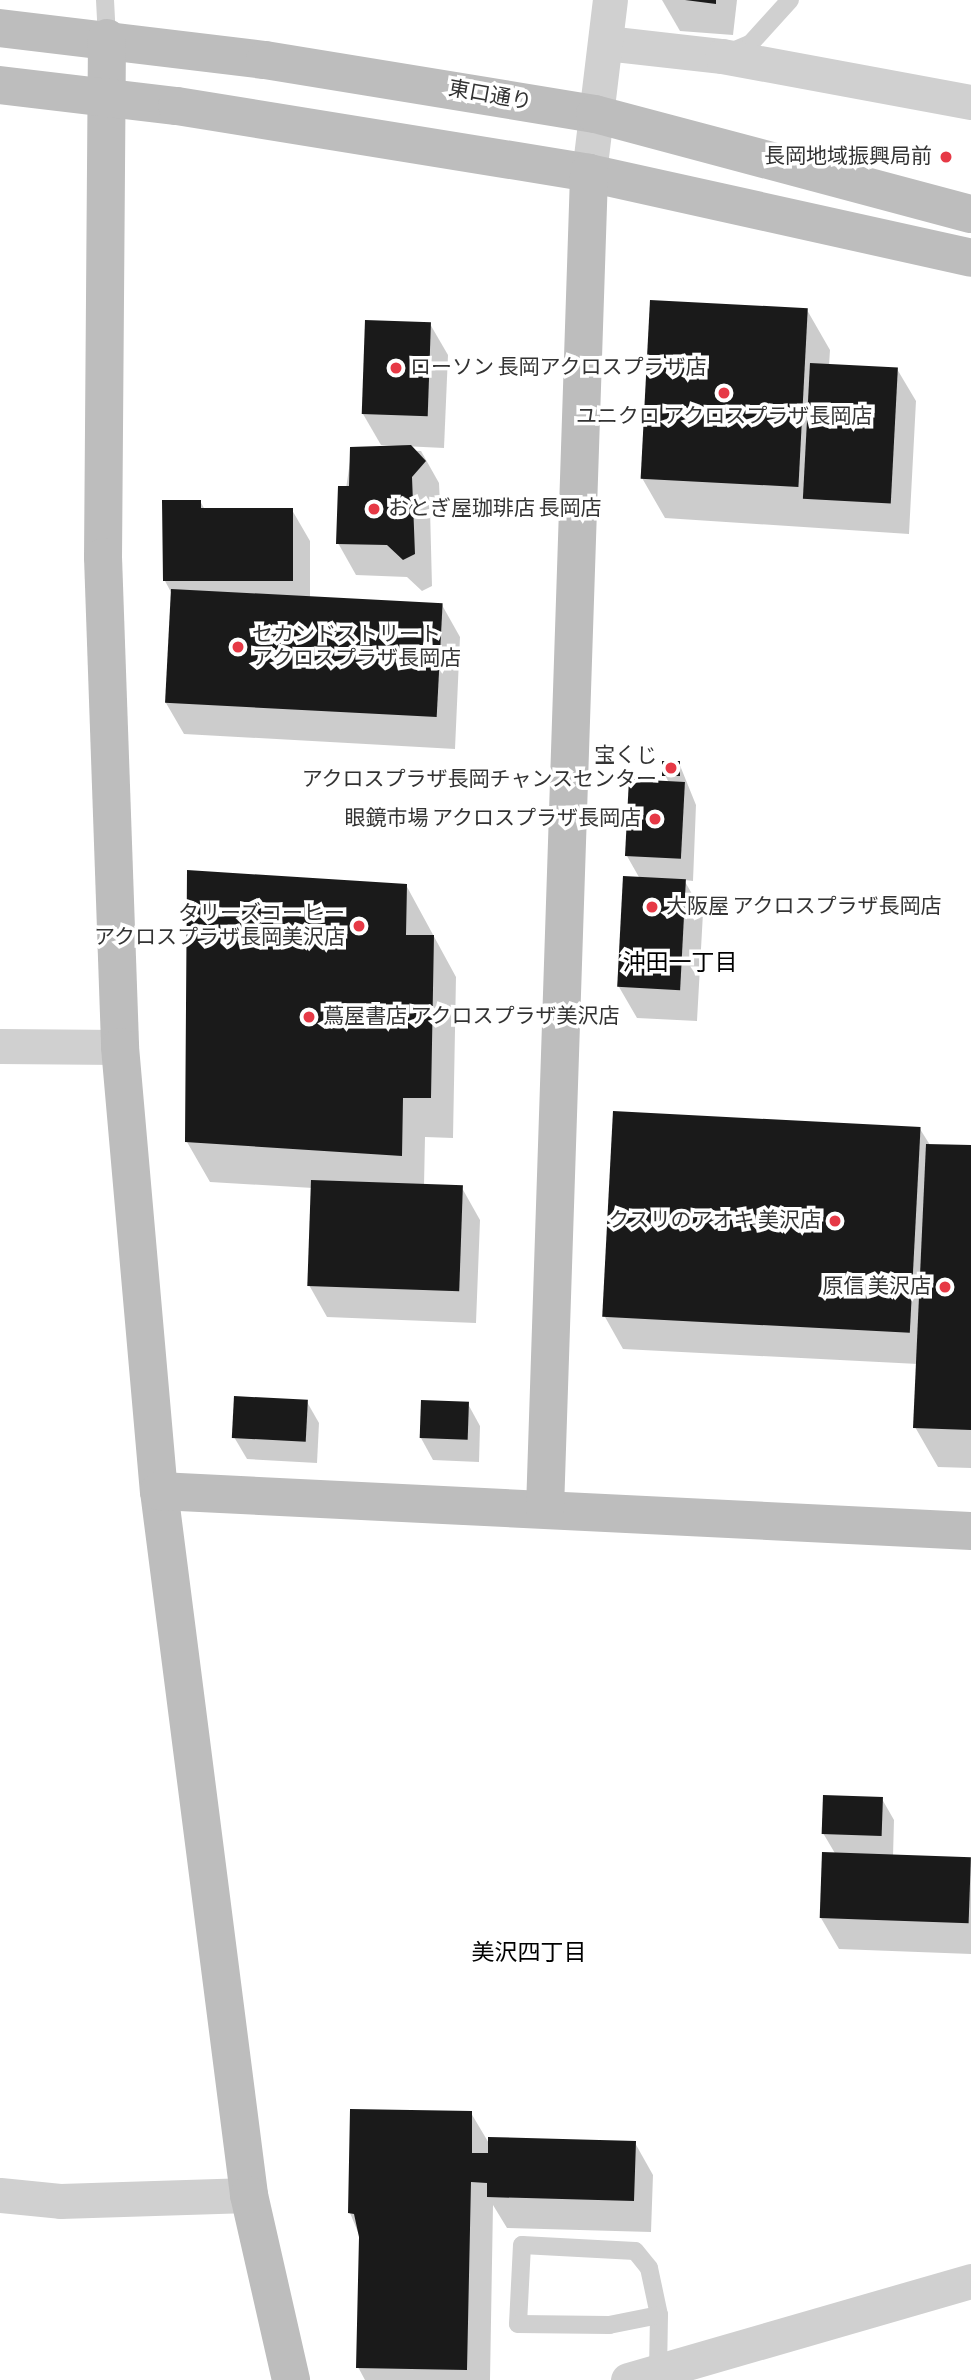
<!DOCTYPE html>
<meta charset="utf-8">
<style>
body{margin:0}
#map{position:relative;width:971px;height:2380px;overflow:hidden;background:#fff;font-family:"Alegreya Sans","Noto Sans JP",sans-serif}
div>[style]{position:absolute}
.shadow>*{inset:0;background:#0003}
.building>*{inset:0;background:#1a1a1a;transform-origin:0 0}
.lane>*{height:18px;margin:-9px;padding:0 9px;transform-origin:9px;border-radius:9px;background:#d0d0d0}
.street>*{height:35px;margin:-17.5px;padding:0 17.5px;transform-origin:17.5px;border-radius:17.5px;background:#d0d0d0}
.secondary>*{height:38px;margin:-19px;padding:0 19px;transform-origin:19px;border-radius:19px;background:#bdbdbd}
.dots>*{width:19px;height:19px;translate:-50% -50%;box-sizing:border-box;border:4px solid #fff;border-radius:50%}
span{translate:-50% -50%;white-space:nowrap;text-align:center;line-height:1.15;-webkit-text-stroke:7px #fff;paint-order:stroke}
.street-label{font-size:21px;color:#333}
.poi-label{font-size:21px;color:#333}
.right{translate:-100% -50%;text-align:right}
.left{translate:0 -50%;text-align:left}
.neighbourhood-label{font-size:23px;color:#000}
</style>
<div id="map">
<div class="shadow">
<div style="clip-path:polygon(662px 0,737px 0,733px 35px,680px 31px)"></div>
<div style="clip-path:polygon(807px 310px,830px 350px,829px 366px,897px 369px,916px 401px,909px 534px,665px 518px,642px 478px)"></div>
<div style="clip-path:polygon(430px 324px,448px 355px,444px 448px,381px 445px,363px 414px)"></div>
<div style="clip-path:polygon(352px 448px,421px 451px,439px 483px,440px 504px,430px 509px,432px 586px,422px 591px,407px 577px,356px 575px,338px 543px)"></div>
<div style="clip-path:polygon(200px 501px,205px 510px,292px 510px,310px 541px,310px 598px,442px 605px,460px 637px,455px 749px,184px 734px,166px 703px,172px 594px,165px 581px)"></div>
<div style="clip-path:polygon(679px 763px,696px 805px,693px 881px,684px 880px,703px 913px,697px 1021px,637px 1018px,619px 987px,640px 879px,627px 856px,669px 783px,665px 775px)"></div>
<div style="clip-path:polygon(406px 885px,456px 977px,453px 1138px,425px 1137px,424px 1186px,462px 1188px,480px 1220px,476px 1323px,327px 1317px,309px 1285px,313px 1188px,210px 1182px,187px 1142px)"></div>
<div style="clip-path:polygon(920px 1129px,930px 1145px,971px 1147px,971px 1468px,938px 1467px,915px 1427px,918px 1364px,623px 1349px,605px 1317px)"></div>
<div style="clip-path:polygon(307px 1402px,319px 1423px,317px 1463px,247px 1459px,234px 1437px)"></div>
<div style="clip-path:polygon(468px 1404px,480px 1426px,479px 1462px,433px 1460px,421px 1438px)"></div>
<div style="clip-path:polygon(882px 1799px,894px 1820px,893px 1857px,971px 1860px,971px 1954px,839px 1949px,821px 1918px,836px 1855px,823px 1833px)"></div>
<div style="clip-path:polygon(471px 2113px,490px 2145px,635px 2143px,653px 2175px,651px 2232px,507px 2228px,493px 2205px,490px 2380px,365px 2380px,358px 2367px,360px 2237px,350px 2213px)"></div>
</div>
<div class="building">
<div style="clip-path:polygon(685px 0,716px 0,716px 4px)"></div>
<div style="left:650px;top:300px;width:158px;height:179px;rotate:3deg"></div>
<div style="left:365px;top:320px;width:66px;height:94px;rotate:2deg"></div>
<div style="left:810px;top:363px;width:88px;height:136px;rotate:3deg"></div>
<div style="clip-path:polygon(411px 445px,426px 461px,412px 477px,415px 554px,403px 560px,387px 545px,336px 544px,338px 486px,349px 486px,350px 447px)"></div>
<div style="clip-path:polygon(162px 500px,201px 500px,201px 508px,293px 508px,293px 581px,163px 581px)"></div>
<div style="left:171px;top:589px;width:272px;height:114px;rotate:3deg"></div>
<div style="left:662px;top:761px;width:18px;height:15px"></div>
<div style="left:629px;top:779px;width:56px;height:77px;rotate:3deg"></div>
<div style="clip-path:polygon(187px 870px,407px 884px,406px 935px,434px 935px,431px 1098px,403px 1098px,402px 1156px,185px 1142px)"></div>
<div style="left:623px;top:876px;width:63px;height:111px;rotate:3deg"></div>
<div style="left:613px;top:1111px;width:308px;height:206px;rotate:3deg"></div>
<div style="clip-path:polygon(926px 1144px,971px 1145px,971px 1430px,913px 1428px)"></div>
<div style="left:311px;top:1180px;width:152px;height:106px;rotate:2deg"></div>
<div style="left:234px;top:1396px;width:74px;height:42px;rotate:3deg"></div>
<div style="left:421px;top:1400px;width:48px;height:38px;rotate:2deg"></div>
<div style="left:823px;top:1795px;width:60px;height:39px;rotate:2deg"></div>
<div style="left:822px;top:1852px;width:149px;height:66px;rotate:2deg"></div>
<div style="clip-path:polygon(350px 2109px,472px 2111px,472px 2153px,488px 2153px,488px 2137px,636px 2141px,634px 2201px,487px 2197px,487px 2183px,471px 2182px,467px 2370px,356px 2368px,359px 2237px,354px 2214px,348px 2213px)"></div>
</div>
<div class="lane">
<div style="left:105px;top:0;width:38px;rotate:87deg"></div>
<div style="left:728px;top:53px;width:25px;rotate:-23deg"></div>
<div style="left:751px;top:43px;width:58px;rotate:-47.8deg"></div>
<div style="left:658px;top:2372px;width:57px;rotate:-89deg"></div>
<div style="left:659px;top:2315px;width:48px;rotate:-102deg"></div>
<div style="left:649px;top:2268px;width:22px;rotate:-129deg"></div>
<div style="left:635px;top:2251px;width:113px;rotate:-177deg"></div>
<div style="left:522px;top:2245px;width:79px;rotate:92.9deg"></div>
<div style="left:518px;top:2324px;width:91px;rotate:0.6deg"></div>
<div style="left:609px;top:2325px;width:51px;rotate:-11.3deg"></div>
</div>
<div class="street">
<div style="left:606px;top:43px;width:117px;rotate:6.4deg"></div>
<div style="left:722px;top:56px;width:253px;rotate:10.5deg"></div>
<div style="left:589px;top:173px;width:174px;rotate:-83.1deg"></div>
<div style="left:0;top:1046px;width:120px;rotate:0.5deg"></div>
<div style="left:0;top:2195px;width:60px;rotate:5.7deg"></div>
<div style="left:60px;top:2201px;width:189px;rotate:-1.8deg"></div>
<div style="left:628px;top:2380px;width:357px;rotate:-16.1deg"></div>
</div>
<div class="secondary">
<div style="left:0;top:28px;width:267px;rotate:6.9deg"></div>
<div style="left:265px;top:60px;width:334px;rotate:9.3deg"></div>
<div style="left:595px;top:114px;width:389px;rotate:14.9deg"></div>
<div style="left:107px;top:38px;width:519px;rotate:90.44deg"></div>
<div style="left:103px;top:557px;width:490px;rotate:88deg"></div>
<div style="left:120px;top:1047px;width:446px;rotate:85deg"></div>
<div style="left:159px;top:1491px;width:710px;rotate:82.71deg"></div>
<div style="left:249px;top:2195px;width:190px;rotate:77.2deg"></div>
<div style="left:0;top:85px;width:178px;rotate:6.8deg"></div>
<div style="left:177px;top:106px;width:417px;rotate:9.2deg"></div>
<div style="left:589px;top:173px;width:391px;rotate:12.5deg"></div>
<div style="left:159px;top:1491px;width:813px;rotate:2.82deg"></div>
<div style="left:545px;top:1509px;width:1337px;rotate:-88.11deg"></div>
</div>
<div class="dots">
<div style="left:946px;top:157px;background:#e63946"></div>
<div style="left:396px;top:368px;background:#e63946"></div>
<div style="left:724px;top:393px;background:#e63946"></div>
<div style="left:374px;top:509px;background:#e63946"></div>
<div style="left:238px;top:647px;background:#e63946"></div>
<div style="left:671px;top:768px;background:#e63946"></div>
<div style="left:655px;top:819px;background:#e63946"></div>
<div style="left:652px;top:907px;background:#e63946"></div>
<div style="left:359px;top:926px;background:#e63946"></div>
<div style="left:309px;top:1017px;background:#e63946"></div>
<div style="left:835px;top:1221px;background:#e63946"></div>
<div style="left:945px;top:1287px;background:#e63946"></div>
</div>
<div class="street-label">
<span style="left:490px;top:96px;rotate:10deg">東口通り</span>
</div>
<div class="poi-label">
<span class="right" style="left:932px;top:157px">長岡地域振興局前</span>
<span class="left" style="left:410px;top:368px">ローソン 長岡アクロスプラザ店</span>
<span style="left:724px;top:417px">ユニクロ アクロスプラザ長岡店</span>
<span class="left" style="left:388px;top:509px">おとぎ屋珈琲店 長岡店</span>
<span class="left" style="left:252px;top:647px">セカンドストリート<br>アクロスプラザ長岡店</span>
<span class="right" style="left:657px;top:768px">宝くじ<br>アクロスプラザ長岡チャンスセンター</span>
<span class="right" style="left:641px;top:819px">眼鏡市場 アクロスプラザ長岡店</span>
<span class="left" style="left:666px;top:907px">大阪屋 アクロスプラザ長岡店</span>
<span class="right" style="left:345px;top:926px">タリーズコーヒー<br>アクロスプラザ長岡美沢店</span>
<span class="left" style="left:323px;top:1017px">蔦屋書店 アクロスプラザ美沢店</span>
<span class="right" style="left:821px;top:1221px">クスリのアオキ 美沢店</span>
<span class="right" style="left:931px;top:1287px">原信 美沢店</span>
</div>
<div class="neighbourhood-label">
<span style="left:680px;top:964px">沖田一丁目</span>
<span style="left:529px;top:1954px">美沢四丁目</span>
</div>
</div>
